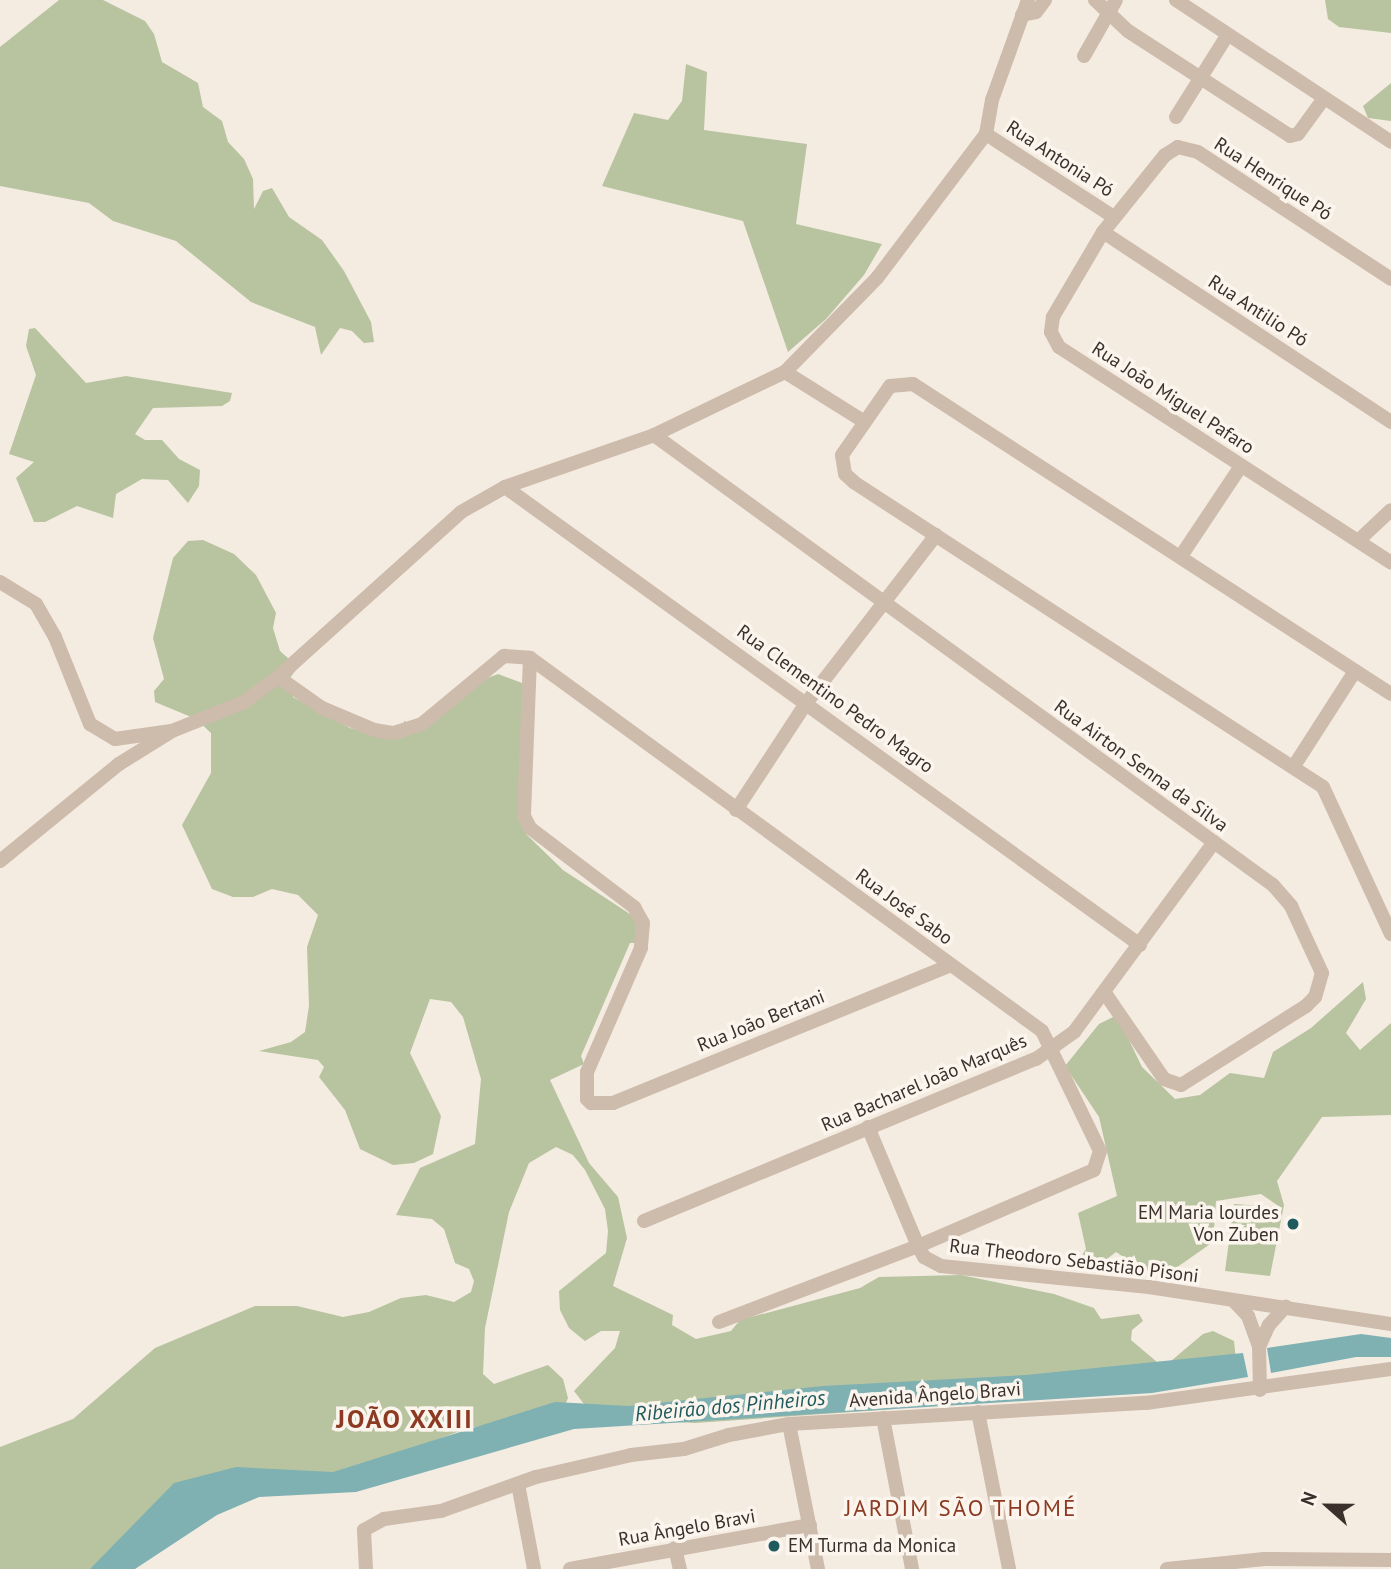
<!DOCTYPE html>
<meta charset="utf-8">
<style>
body{margin:0}
#map{position:relative;width:1391px;height:1569px;overflow:hidden;background:#f4ebe1;font-family:"PT Sans",sans-serif}
div>[style]{position:absolute}
.green>*{inset:0;background:#b8c4a0}
.water>*{inset:0;background:#7fb0b2}
.minor>*{height:14px;margin:-7px;padding:0 7px;transform-origin:7px;border-radius:7px;background:#cdbbac}
.dots>*{width:19px;height:19px;translate:-50% -50%;box-sizing:border-box;border:4px solid #fbf5ee;border-radius:50%}
span{translate:-50% -50%;white-space:nowrap;text-align:center;line-height:1.15;-webkit-text-stroke:7px #fbf5ee;paint-order:stroke}
.street-label{font-size:19px;color:#3b302b}
.poi-label{font-size:19px;color:#3b302b}
.right{translate:-100% -50%;text-align:right}
.left{translate:0 -50%;text-align:left}
.water-label{font-size:21px;color:#1f5a5e;font-style:italic}
.quarter-label{font-size:23px;color:#8c3b22;letter-spacing:2px}
.district-label{font-size:26px;color:#8c3b22;font-weight:700;letter-spacing:2px}
.north{position:absolute;left:1293px;top:1471px;width:70px;height:70px;-webkit-text-stroke:5px #fbf5ee;paint-order:stroke;rotate:291deg;font-size:19px;font-weight:700;line-height:28px;text-align:center;color:#3b302b}
.north::after{content:'';display:block;margin:auto;width:24px;height:32px;background:#3b302b;clip-path:polygon(50% 0,100% 100%,50% 72%,0 100%)}
</style>
<div id="map">
<div class="green">
<div style="clip-path:polygon(59px 0,103px 0,145px 21px,154px 34px,162px 62px,198px 83px,203px 107px,222px 121px,228px 142px,244px 159px,253px 179px,254px 209px,263px 191px,272px 188px,289px 217px,322px 240px,344px 271px,371px 322px,374px 342px,364px 343px,352px 331px,340px 328px,321px 355px,315px 327px,251px 302px,176px 241px,113px 221px,89px 203px,0 186px,0 47px)"></div>
<div style="clip-path:polygon(1325px 0,1391px 0,1391px 33px,1339px 27px,1328px 19px)"></div>
<div style="clip-path:polygon(686px 64px,707px 72px,704px 130px,807px 144px,796px 224px,882px 244px,864px 275px,826px 319px,788px 352px,743px 221px,602px 186px,634px 113px,668px 120px,682px 101px)"></div>
<div style="clip-path:polygon(1391px 83px,1391px 121px,1368px 118px,1363px 106px)"></div>
<div style="clip-path:polygon(35px 328px,86px 383px,126px 376px,232px 393px,230px 401px,222px 406px,153px 408px,135px 434px,145px 440px,162px 440px,179px 459px,200px 470px,199px 486px,188px 503px,168px 480px,142px 479px,116px 494px,113px 518px,77px 506px,45px 522px,34px 522px,16px 478px,34px 462px,9px 454px,36px 375px,26px 346px,29px 329px)"></div>
<div style="clip-path:polygon(203px 540px,234px 554px,256px 575px,276px 613px,273px 628px,280px 651px,298px 667px,290px 678px,293px 697px,350px 728px,383px 736px,404px 731px,404px 721px,415px 725px,469px 685px,498px 674px,522px 683px,526px 834px,563px 870px,639px 920px,636px 943px,630px 943px,581px 1056px,584px 1064px,550px 1080px,589px 1163px,618px 1197px,627px 1238px,613px 1286px,673px 1315px,672px 1325px,696px 1339px,731px 1331px,740px 1320px,860px 1288px,879px 1277px,961px 1275px,1054px 1294px,1094px 1308px,1101px 1319px,1139px 1314px,1143px 1321px,1132px 1330px,1131px 1340px,1157px 1362px,1171px 1361px,1203px 1334px,1213px 1331px,1234px 1341px,1236px 1360px,927px 1397px,895px 1409px,695px 1423px,594px 1417px,574px 1391px,615px 1348px,620px 1331px,601px 1331px,585px 1341px,569px 1328px,560px 1310px,559px 1291px,606px 1253px,608px 1231px,605px 1209px,585px 1170px,573px 1155px,556px 1147px,529px 1163px,509px 1212px,485px 1328px,483px 1374px,494px 1384px,548px 1365px,563px 1379px,568px 1398px,561px 1415px,468px 1428px,329px 1480px,221px 1496px,116px 1569px,0 1569px,0 1447px,73px 1419px,155px 1348px,255px 1306px,297px 1306px,343px 1317px,369px 1312px,401px 1298px,426px 1295px,454px 1302px,471px 1292px,474px 1281px,469px 1269px,455px 1263px,444px 1229px,432px 1219px,396px 1215px,420px 1168px,475px 1144px,481px 1079px,463px 1017px,451px 1002px,430px 999px,410px 1053px,441px 1116px,433px 1154px,414px 1163px,393px 1165px,360px 1149px,345px 1110px,319px 1077px,324px 1067px,318px 1060px,259px 1051px,291px 1042px,305px 1032px,309px 1006px,307px 947px,318px 915px,298px 895px,272px 889px,253px 897px,233px 897px,212px 889px,182px 825px,211px 773px,211px 733px,196px 719px,155px 702px,154px 691px,164px 679px,153px 638px,173px 558px,188px 541px)"></div>
<div style="clip-path:polygon(1363px 982px,1366px 999px,1346px 1033px,1360px 1050px,1391px 1023px,1391px 1115px,1322px 1117px,1277px 1181px,1284px 1205px,1270px 1276px,1225px 1271px,1234px 1204px,1280px 1207px,1261px 1194px,1216px 1201px,1213px 1242px,1166px 1275px,1142px 1269px,1116px 1252px,1091px 1271px,1076px 1265px,1086px 1249px,1078px 1213px,1117px 1196px,1099px 1117px,1065px 1066px,1099px 1024px,1117px 1015px,1142px 1067px,1175px 1099px,1200px 1095px,1230px 1073px,1264px 1078px,1273px 1052px,1311px 1028px)"></div>
</div>
<div class="water">
<div style="clip-path:polygon(1361px 1334px,1391px 1338px,1391px 1357px,1356px 1357px,1271px 1373px,1267px 1348px)"></div>
<div style="clip-path:polygon(1243px 1353px,1248px 1377px,1152px 1393px,574px 1429px,356px 1492px,259px 1497px,217px 1515px,135px 1569px,90px 1569px,174px 1483px,236px 1467px,333px 1472px,555px 1402px,628px 1406px,823px 1386px,1026px 1375px)"></div>
</div>
<div class="minor">
<div style="left:1095px;top:0;width:45px;rotate:43.2deg"></div>
<div style="left:1128px;top:31px;width:193px;rotate:32.9deg"></div>
<div style="left:1290px;top:136px;width:8px;rotate:-14deg"></div>
<div style="left:1298px;top:134px;width:37px;rotate:-54deg"></div>
<div style="left:1176px;top:0;width:258px;rotate:33.4deg"></div>
<div style="left:1022px;top:15px;width:14px;rotate:-12deg"></div>
<div style="left:1036px;top:12px;width:15px;rotate:-53deg"></div>
<div style="left:1084px;top:56px;width:64px;rotate:-60.3deg"></div>
<div style="left:1176px;top:117px;width:89px;rotate:-57.9deg"></div>
<div style="left:986px;top:134px;width:153px;rotate:33deg"></div>
<div style="left:1103px;top:232px;width:345px;rotate:33.4deg"></div>
<div style="left:1391px;top:279px;width:231px;rotate:-146.7deg"></div>
<div style="left:1198px;top:152px;width:21px;rotate:-166deg"></div>
<div style="left:1178px;top:147px;width:15px;rotate:148deg"></div>
<div style="left:1165px;top:155px;width:99px;rotate:128.8deg"></div>
<div style="left:1103px;top:232px;width:99px;rotate:120.5deg"></div>
<div style="left:1053px;top:317px;width:15px;rotate:98deg"></div>
<div style="left:1051px;top:332px;width:17px;rotate:62deg"></div>
<div style="left:1059px;top:347px;width:396px;rotate:33deg"></div>
<div style="left:785px;top:372px;width:92px;rotate:32.1deg"></div>
<div style="left:654px;top:435px;width:765px;rotate:36.02deg"></div>
<div style="left:1273px;top:885px;width:28px;rotate:49deg"></div>
<div style="left:1291px;top:906px;width:74px;rotate:65.2deg"></div>
<div style="left:1322px;top:973px;width:25px;rotate:106deg"></div>
<div style="left:1315px;top:997px;width:13px;rotate:135deg"></div>
<div style="left:1306px;top:1006px;width:148px;rotate:147.7deg"></div>
<div style="left:1181px;top:1085px;width:18px;rotate:-161deg"></div>
<div style="left:1164px;top:1079px;width:104px;rotate:-124.5deg"></div>
<div style="left:505px;top:487px;width:783px;rotate:35.8deg"></div>
<div style="left:1358px;top:541px;width:45px;rotate:-43.2deg"></div>
<div style="left:1181px;top:556px;width:108px;rotate:-56.3deg"></div>
<div style="left:0;top:582px;width:42px;rotate:31.4deg"></div>
<div style="left:36px;top:604px;width:38px;rotate:60deg"></div>
<div style="left:55px;top:637px;width:94px;rotate:68.1deg"></div>
<div style="left:90px;top:724px;width:29px;rotate:31deg"></div>
<div style="left:115px;top:739px;width:57px;rotate:-8.1deg"></div>
<div style="left:530px;top:658px;width:158px;rotate:92.2deg"></div>
<div style="left:524px;top:816px;width:13px;rotate:63deg"></div>
<div style="left:530px;top:828px;width:131px;rotate:37.2deg"></div>
<div style="left:634px;top:907px;width:18px;rotate:61deg"></div>
<div style="left:643px;top:923px;width:25px;rotate:95deg"></div>
<div style="left:641px;top:948px;width:135px;rotate:113.5deg"></div>
<div style="left:587px;top:1072px;width:27px;rotate:90deg"></div>
<div style="left:587px;top:1099px;width:6px;rotate:45deg"></div>
<div style="left:591px;top:1103px;width:22px"></div>
<div style="left:613px;top:1103px;width:365px;rotate:-22.2deg"></div>
<div style="left:278px;top:677px;width:54px;rotate:35.2deg"></div>
<div style="left:322px;top:708px;width:56px;rotate:22.9deg"></div>
<div style="left:374px;top:730px;width:20px;rotate:9deg"></div>
<div style="left:394px;top:733px;width:29px;rotate:-18deg"></div>
<div style="left:422px;top:724px;width:107px;rotate:-39.7deg"></div>
<div style="left:504px;top:656px;width:26px;rotate:4deg"></div>
<div style="left:530px;top:658px;width:633px;rotate:36.07deg"></div>
<div style="left:1042px;top:1031px;width:133px;rotate:64.2deg"></div>
<div style="left:1100px;top:1151px;width:20px;rotate:108deg"></div>
<div style="left:1094px;top:1170px;width:192px;rotate:156.6deg"></div>
<div style="left:918px;top:1246px;width:213px;rotate:159.1deg"></div>
<div style="left:1391px;top:694px;width:570px;rotate:-147.04deg"></div>
<div style="left:913px;top:384px;width:23px;rotate:175deg"></div>
<div style="left:890px;top:386px;width:84px;rotate:124.8deg"></div>
<div style="left:842px;top:455px;width:19px;rotate:81deg"></div>
<div style="left:845px;top:474px;width:13px;rotate:42deg"></div>
<div style="left:855px;top:483px;width:558px;rotate:33.01deg"></div>
<div style="left:1323px;top:787px;width:162px;rotate:65.2deg"></div>
<div style="left:1294px;top:766px;width:113px;rotate:-57.3deg"></div>
<div style="left:736px;top:810px;width:129px;rotate:-56.7deg"></div>
<div style="left:807px;top:702px;width:211px;rotate:-52.3deg"></div>
<div style="left:0;top:861px;width:154px;rotate:-39.2deg"></div>
<div style="left:119px;top:764px;width:62px;rotate:-31.9deg"></div>
<div style="left:172px;top:731px;width:78px;rotate:-21.9deg"></div>
<div style="left:244px;top:702px;width:42px;rotate:-36.3deg"></div>
<div style="left:278px;top:677px;width:246px;rotate:-42deg"></div>
<div style="left:461px;top:512px;width:51px;rotate:-29.6deg"></div>
<div style="left:505px;top:487px;width:158px;rotate:-19.2deg"></div>
<div style="left:654px;top:435px;width:145px;rotate:-25.7deg"></div>
<div style="left:785px;top:372px;width:132px;rotate:-45.6deg"></div>
<div style="left:877px;top:278px;width:181px;rotate:-52.9deg"></div>
<div style="left:986px;top:134px;width:35px;rotate:-80deg"></div>
<div style="left:992px;top:100px;width:106px;rotate:-70.2deg"></div>
<div style="left:868px;top:1127px;width:129px;rotate:67.2deg"></div>
<div style="left:918px;top:1246px;width:13px;rotate:61deg"></div>
<div style="left:924px;top:1257px;width:19px;rotate:28deg"></div>
<div style="left:941px;top:1266px;width:209px;rotate:5.8deg"></div>
<div style="left:1149px;top:1287px;width:245px;rotate:8.7deg"></div>
<div style="left:644px;top:1221px;width:424px;rotate:-22.5deg"></div>
<div style="left:1036px;top:1059px;width:47px;rotate:-35.4deg"></div>
<div style="left:1074px;top:1032px;width:236px;rotate:-53.6deg"></div>
<div style="left:1233px;top:1300px;width:22px;rotate:47deg"></div>
<div style="left:1248px;top:1316px;width:33px;rotate:70deg"></div>
<div style="left:1260px;top:1390px;width:43px;rotate:-91.3deg"></div>
<div style="left:1259px;top:1347px;width:24px;rotate:-66deg"></div>
<div style="left:1269px;top:1325px;width:25px;rotate:-48deg"></div>
<div style="left:978px;top:1412px;width:160px;rotate:78.8deg"></div>
<div style="left:883px;top:1418px;width:154px;rotate:79.1deg"></div>
<div style="left:789px;top:1424px;width:148px;rotate:78.7deg"></div>
<div style="left:518px;top:1484px;width:86px;rotate:79.3deg"></div>
<div style="left:675px;top:1548px;width:22px;rotate:77deg"></div>
<div style="left:366px;top:1569px;width:39px;rotate:-93deg"></div>
<div style="left:364px;top:1530px;width:23px;rotate:-29deg"></div>
<div style="left:384px;top:1519px;width:58px;rotate:-8deg"></div>
<div style="left:441px;top:1511px;width:101px;rotate:-19.7deg"></div>
<div style="left:536px;top:1477px;width:98px;rotate:-13deg"></div>
<div style="left:631px;top:1455px;width:53px;rotate:-6.5deg"></div>
<div style="left:684px;top:1449px;width:47px;rotate:-17.3deg"></div>
<div style="left:729px;top:1435px;width:61px;rotate:-10.4deg"></div>
<div style="left:789px;top:1424px;width:358px;rotate:-3.4deg"></div>
<div style="left:1146px;top:1403px;width:247px;rotate:-7.9deg"></div>
<div style="left:570px;top:1569px;width:244px;rotate:-10.4deg"></div>
<div style="left:1167px;top:1569px;width:98px;rotate:-5.9deg"></div>
<div style="left:1264px;top:1559px;width:127px;rotate:0.5deg"></div>
</div>
<div class="dots">
<div style="left:1293px;top:1224px;background:#1f5a5e"></div>
<div style="left:774px;top:1546px;background:#1f5a5e"></div>
</div>
<div class="street-label">
<span style="left:1060px;top:159px;rotate:33deg">Rua Antonia Pó</span>
<span style="left:1273px;top:179px;rotate:33deg">Rua Henrique Pó</span>
<span style="left:1258px;top:311px;rotate:33deg">Rua Antilio Pó</span>
<span style="left:1173px;top:398px;rotate:33deg">Rua João Miguel Pafaro</span>
<span style="left:835px;top:699px;rotate:36deg">Rua Clementino Pedro Magro</span>
<span style="left:1141px;top:766px;rotate:36deg">Rua Airton Senna da Silva</span>
<span style="left:904px;top:907px;rotate:36deg">Rua José Sabo</span>
<span style="left:761px;top:1021px;rotate:-22deg">Rua João Bertani</span>
<span style="left:924px;top:1083px;rotate:-23deg">Rua Bacharel João Marquês</span>
<span style="left:1074px;top:1261px;rotate:7deg">Rua Theodoro Sebastião Pisoni</span>
<span style="left:935px;top:1395px;rotate:-4deg">Avenida Ângelo Bravi</span>
<span style="left:687px;top:1528px;rotate:-10deg">Rua Ângelo Bravi</span>
</div>
<div class="poi-label">
<span class="right" style="left:1279px;top:1224px">EM Maria lourdes<br>Von Zuben</span>
<span class="left" style="left:788px;top:1546px">EM Turma da Monica</span>
</div>
<div class="water-label">
<span style="left:730px;top:1406px;rotate:-5deg">Ribeirão dos Pinheiros</span>
</div>
<div class="quarter-label">
<span style="left:961px;top:1508px">JARDIM SÃO THOMÉ</span>
</div>
<div class="district-label">
<span style="left:405px;top:1419px">JOÃO XXIII</span>
</div>
<div class="north">N</div>
</div>
